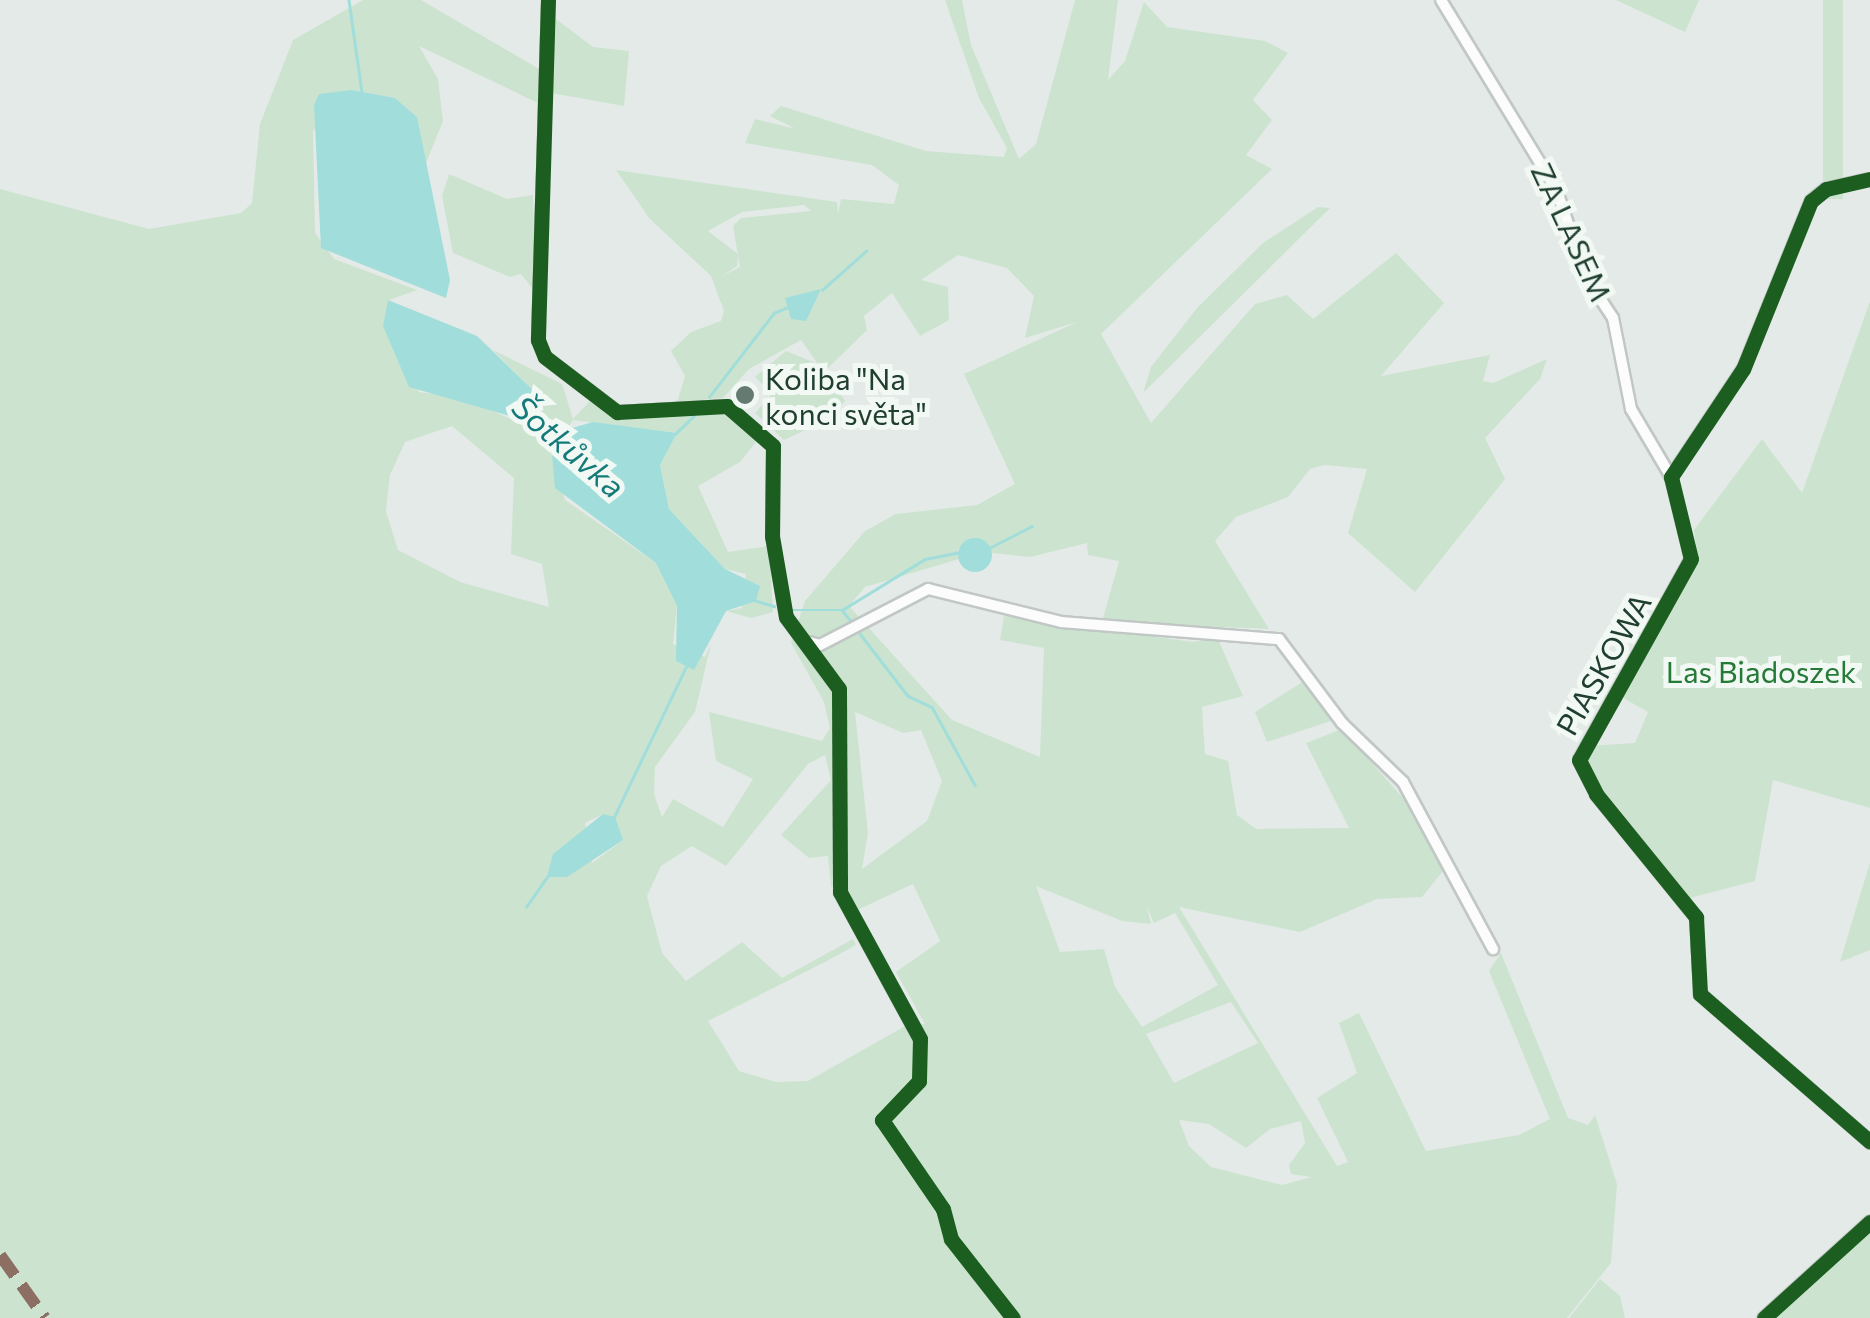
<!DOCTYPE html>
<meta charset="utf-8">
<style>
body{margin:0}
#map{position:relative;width:1870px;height:1318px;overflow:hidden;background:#e4eae7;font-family:Commissioner,sans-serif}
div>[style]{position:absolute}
.green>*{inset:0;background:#cce4cf;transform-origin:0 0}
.water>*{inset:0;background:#a1ddda}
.round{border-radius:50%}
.stream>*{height:2.5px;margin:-1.25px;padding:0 1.25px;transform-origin:1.25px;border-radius:1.25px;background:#a1ddda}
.roads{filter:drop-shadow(2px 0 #c1c7c4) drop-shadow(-2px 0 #c1c7c4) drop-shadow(0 2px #c1c7c4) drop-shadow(0 -2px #c1c7c4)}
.street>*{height:10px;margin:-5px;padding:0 5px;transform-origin:5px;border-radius:5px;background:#fbfcfb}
.quiet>*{height:12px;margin-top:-6px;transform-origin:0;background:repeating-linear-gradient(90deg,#8d6e63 0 25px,transparent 0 37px)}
.cycleway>*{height:15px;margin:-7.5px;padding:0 7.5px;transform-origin:7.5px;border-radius:7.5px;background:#1b5e20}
.dots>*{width:28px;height:28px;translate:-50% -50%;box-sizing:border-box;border:5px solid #f2f9f4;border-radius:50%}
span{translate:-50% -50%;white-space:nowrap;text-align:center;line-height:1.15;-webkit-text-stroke:10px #f2f9f4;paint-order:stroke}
.street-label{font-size:30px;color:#203f31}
.poi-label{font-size:30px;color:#203f31}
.left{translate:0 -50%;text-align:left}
.park-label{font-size:30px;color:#267a38}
.water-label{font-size:32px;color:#157b7a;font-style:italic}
</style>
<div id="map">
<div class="green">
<div style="clip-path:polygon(evenodd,363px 0,421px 0,541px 70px,540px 104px,419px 46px,438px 79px,443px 121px,424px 168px,417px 117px,395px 98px,352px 90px,313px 131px,315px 233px,334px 259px,417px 290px,389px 300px,383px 326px,419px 392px,462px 398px,516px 421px,533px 390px,493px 350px,562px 384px,573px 419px,590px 401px,640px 418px,729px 410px,760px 437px,740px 462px,698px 486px,728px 552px,769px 546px,773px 612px,751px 618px,726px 611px,742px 608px,746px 574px,725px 569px,669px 509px,660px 465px,677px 433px,573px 420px,552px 454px,565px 500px,656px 563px,677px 606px,673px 644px,705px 657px,711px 644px,695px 712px,655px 767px,654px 794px,662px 817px,673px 799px,723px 827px,753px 779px,716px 761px,709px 712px,822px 741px,830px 728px,824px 702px,791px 643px,805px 601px,865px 531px,896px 514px,977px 505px,1015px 484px,964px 374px,1077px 322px,1025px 338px,1034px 296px,1007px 268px,958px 255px,921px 280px,948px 287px,949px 320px,920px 336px,892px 293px,864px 316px,867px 330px,825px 371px,845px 401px,829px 419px,784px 440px,755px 413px,772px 394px,755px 377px,786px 351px,818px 364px,801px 340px,749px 369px,723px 398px,677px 402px,685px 376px,671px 351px,691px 332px,721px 321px,724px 311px,711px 276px,649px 218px,616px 170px,837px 202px,838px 214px,841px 199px,894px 204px,899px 185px,872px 165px,745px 143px,755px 119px,796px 129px,770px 116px,781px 106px,926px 151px,1004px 157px,1007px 148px,979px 98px,945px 0,962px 0,971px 45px,1019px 159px,1036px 144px,1075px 0,1118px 0,1108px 80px,1125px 61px,1144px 2px,1167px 27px,1265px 41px,1288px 53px,1253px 100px,1272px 120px,1246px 155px,1272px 169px,1101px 334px,1151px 423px,1255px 304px,1287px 295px,1313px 319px,1396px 253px,1444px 303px,1381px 376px,1490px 355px,1483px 381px,1493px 383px,1547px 359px,1540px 379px,1485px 438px,1505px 479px,1415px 592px,1348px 533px,1367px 469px,1325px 465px,1310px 469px,1288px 497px,1236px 517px,1215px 541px,1269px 629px,1102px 622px,1119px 561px,1088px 555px,1087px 543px,1030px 557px,958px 549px,959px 559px,865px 587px,849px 606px,952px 720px,1040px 757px,1044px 648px,1000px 640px,1004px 616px,1193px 642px,1217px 637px,1243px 696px,1202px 707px,1205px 754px,1228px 761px,1237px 815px,1256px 829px,1349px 828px,1306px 743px,1342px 729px,1417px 814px,1447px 866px,1422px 897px,1377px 899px,1300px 932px,1179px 907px,1337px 1166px,1348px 1162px,1317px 1098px,1357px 1073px,1339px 1023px,1359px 1013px,1426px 1151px,1519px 1135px,1550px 1119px,1489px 971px,1501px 953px,1568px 1118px,1588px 1125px,1595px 1115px,1617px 1184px,1611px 1263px,1567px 1318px,0 1318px,0 189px,149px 229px,241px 213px,252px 203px,260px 124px,293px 40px,363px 0,804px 205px,811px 211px,741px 218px,733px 226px,740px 267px,722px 276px,737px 266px,738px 254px,708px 231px,742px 212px,804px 205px,363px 0,452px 426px,514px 478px,511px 554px,542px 564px,549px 607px,460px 582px,398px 550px,386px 511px,390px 475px,405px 442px,452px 426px,363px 0,855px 712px,903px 733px,921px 730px,942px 781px,927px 821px,862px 869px,868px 833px,855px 712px,363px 0,825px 755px,831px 780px,781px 835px,809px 858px,828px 856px,831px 887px,841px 885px,853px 912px,913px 884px,940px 941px,896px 972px,925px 1024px,907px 1025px,808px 1081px,776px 1082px,739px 1071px,708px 1021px,825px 962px,856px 945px,853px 939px,782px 978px,742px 942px,686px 981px,662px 953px,647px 896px,661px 866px,692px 846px,726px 866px,808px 764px,825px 755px,363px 0,603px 814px,623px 840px,592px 863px,585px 823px,603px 814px,363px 0,1036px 886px,1122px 921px,1151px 924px,1147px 907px,1154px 923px,1175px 913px,1218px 985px,1142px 1027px,1115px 987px,1104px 949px,1060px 952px,1036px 886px,363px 0,1231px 1002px,1258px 1043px,1174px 1083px,1146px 1034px,1231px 1002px,363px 0,1179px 1120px,1209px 1124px,1246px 1148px,1270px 1129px,1301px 1121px,1305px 1143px,1289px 1165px,1291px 1174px,1312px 1177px,1282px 1185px,1211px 1167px,1189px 1146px,1179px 1120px)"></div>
<div style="clip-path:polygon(1616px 0,1699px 0,1685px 32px)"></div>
<div style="left:1823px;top:0;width:20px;height:199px"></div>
<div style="clip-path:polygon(556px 19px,593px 47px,629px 51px,624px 106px,551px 93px)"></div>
<div style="clip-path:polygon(449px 174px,507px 199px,533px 195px,536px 293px,521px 274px,510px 277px,453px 253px,442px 196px)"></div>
<div style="clip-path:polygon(1318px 207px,1330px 208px,1143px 393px,1151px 367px,1197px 308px,1263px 243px)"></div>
<div style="clip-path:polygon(1870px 301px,1870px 808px,1773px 780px,1755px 881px,1690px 898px,1587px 770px,1588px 746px,1635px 743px,1648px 712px,1616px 694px,1682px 590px,1697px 555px,1694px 530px,1762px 439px,1802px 493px)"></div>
<div style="clip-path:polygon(1304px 681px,1334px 720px,1267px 742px,1255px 712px)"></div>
<div style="clip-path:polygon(1870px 863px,1870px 950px,1840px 962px,1860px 895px)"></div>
<div style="clip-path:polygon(1870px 1231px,1870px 1318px,1773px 1318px,1847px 1245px)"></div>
<div style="clip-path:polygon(1600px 1279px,1620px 1296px,1625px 1318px,1569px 1318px)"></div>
</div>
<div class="water">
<div style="clip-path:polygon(352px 90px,395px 98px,417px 117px,450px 280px,446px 298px,321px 248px,314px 105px,319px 94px)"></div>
<div style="clip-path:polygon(821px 289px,806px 321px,791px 319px,785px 298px)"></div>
<div style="clip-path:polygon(388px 300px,477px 336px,533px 390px,534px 423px,409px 387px,383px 326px)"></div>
<div style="clip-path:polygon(593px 422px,677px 433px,660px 465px,669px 509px,725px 569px,760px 586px,756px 601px,726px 611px,694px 670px,676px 661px,677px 606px,656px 563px,555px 488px,552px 454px,572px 428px)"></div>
<div class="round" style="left:958px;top:538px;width:34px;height:34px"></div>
<div style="clip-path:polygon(603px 814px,615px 817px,623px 840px,567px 877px,547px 877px,553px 854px)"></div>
</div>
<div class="stream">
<div style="left:349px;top:0;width:93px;rotate:82deg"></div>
<div style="left:822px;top:290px;width:59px;rotate:-41.6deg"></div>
<div style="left:709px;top:397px;width:106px;rotate:-52.3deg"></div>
<div style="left:774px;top:313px;width:15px;rotate:-23deg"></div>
<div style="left:534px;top:423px;width:32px;rotate:32deg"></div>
<div style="left:674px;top:435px;width:32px;rotate:-44deg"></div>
<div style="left:989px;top:548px;width:48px;rotate:-27.1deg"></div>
<div style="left:754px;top:600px;width:21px;rotate:17deg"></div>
<div style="left:788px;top:610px;width:54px"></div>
<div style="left:842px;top:610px;width:14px;rotate:51deg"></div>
<div style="left:842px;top:610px;width:97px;rotate:-31.6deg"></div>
<div style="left:925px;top:559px;width:37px;rotate:-11deg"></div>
<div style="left:858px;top:631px;width:82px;rotate:52.4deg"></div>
<div style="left:908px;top:696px;width:26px;rotate:25deg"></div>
<div style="left:932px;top:707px;width:89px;rotate:61.1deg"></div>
<div style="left:614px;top:817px;width:166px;rotate:-64.4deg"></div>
<div style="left:526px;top:907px;width:39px;rotate:-55deg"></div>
</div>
<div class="roads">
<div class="street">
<div style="left:548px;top:0;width:340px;rotate:91.7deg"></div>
<div style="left:538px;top:340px;width:18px;rotate:68deg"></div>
<div style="left:545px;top:357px;width:91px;rotate:37.4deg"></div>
<div style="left:617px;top:412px;width:110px;rotate:-3.1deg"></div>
<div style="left:727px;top:406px;width:61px;rotate:41deg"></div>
<div style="left:773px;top:446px;width:90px;rotate:90.6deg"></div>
<div style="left:772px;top:536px;width:82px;rotate:80.2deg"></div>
<div style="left:786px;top:617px;width:89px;rotate:53.6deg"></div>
<div style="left:839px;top:689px;width:203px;rotate:89.7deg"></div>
<div style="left:840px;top:892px;width:167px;rotate:61.4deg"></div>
<div style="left:1441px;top:0;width:223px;rotate:58.7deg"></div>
<div style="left:1557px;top:191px;width:91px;rotate:71.4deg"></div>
<div style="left:1586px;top:277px;width:49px;rotate:56.6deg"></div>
<div style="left:1613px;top:318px;width:93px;rotate:78.8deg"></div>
<div style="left:1631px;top:409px;width:79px;rotate:59.5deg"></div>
<div style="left:1870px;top:179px;width:45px;rotate:167.2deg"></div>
<div style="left:1826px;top:189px;width:19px;rotate:141deg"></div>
<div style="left:1811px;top:201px;width:181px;rotate:112deg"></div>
<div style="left:1743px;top:369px;width:130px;rotate:123.7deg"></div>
<div style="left:1671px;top:477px;width:84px;rotate:76.3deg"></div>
<div style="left:1691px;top:559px;width:230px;rotate:119.1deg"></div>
<div style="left:1579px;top:760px;width:38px;rotate:63deg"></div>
<div style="left:1596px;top:794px;width:159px;rotate:50.9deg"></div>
<div style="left:1696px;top:917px;width:77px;rotate:87deg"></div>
<div style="left:1700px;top:994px;width:225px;rotate:41deg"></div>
<div style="left:809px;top:642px;width:11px;rotate:15deg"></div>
<div style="left:820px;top:645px;width:122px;rotate:-27.4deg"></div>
<div style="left:928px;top:589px;width:137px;rotate:13.9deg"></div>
<div style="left:1061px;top:622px;width:219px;rotate:4.5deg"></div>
<div style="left:1279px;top:639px;width:105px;rotate:53.1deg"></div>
<div style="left:1342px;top:723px;width:85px;rotate:44deg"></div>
<div style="left:1403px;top:782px;width:190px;rotate:61.7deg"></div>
<div style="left:1764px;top:1318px;width:143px;rotate:-42.2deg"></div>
</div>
</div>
<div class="quiet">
<div style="left:0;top:1255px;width:77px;rotate:54.5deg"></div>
</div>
<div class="cycleway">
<div style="left:548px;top:0;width:340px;rotate:91.7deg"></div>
<div style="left:538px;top:340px;width:18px;rotate:68deg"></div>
<div style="left:545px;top:357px;width:91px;rotate:37.4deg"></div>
<div style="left:617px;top:412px;width:110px;rotate:-3.1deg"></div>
<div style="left:727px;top:406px;width:61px;rotate:41deg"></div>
<div style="left:773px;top:446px;width:90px;rotate:90.6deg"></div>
<div style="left:772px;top:536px;width:82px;rotate:80.2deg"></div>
<div style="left:786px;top:617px;width:89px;rotate:53.6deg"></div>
<div style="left:839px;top:689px;width:203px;rotate:89.7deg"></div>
<div style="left:840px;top:892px;width:167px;rotate:61.4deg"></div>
<div style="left:920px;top:1039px;width:42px;rotate:91.4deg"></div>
<div style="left:919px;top:1081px;width:54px;rotate:133.5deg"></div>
<div style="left:882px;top:1120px;width:108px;rotate:55.6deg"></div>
<div style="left:943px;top:1209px;width:31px;rotate:75deg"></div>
<div style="left:951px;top:1239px;width:100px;rotate:51.9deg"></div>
<div style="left:1870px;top:179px;width:45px;rotate:167.2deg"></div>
<div style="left:1826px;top:189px;width:19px;rotate:141deg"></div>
<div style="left:1811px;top:201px;width:181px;rotate:112deg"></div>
<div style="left:1743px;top:369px;width:130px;rotate:123.7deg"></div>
<div style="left:1671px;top:477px;width:84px;rotate:76.3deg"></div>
<div style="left:1691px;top:559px;width:230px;rotate:119.1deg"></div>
<div style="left:1579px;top:760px;width:38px;rotate:63deg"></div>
<div style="left:1596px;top:794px;width:159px;rotate:50.9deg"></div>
<div style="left:1696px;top:917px;width:77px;rotate:87deg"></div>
<div style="left:1700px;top:994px;width:225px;rotate:41deg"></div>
<div style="left:1764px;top:1318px;width:143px;rotate:-42.2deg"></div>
</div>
<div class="dots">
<div style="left:745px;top:395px;background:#657b71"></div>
</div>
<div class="street-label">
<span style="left:1572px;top:232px;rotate:65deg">ZA LASEM</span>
<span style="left:1603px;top:664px;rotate:-60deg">PIASKOWA</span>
</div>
<div class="poi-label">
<span class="left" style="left:765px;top:395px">Koliba "Na<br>konci světa"</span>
</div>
<div class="park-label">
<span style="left:1761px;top:671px">Las Biadoszek</span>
</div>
<div class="water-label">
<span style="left:569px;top:446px;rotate:41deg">Šotkůvka</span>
</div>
</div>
